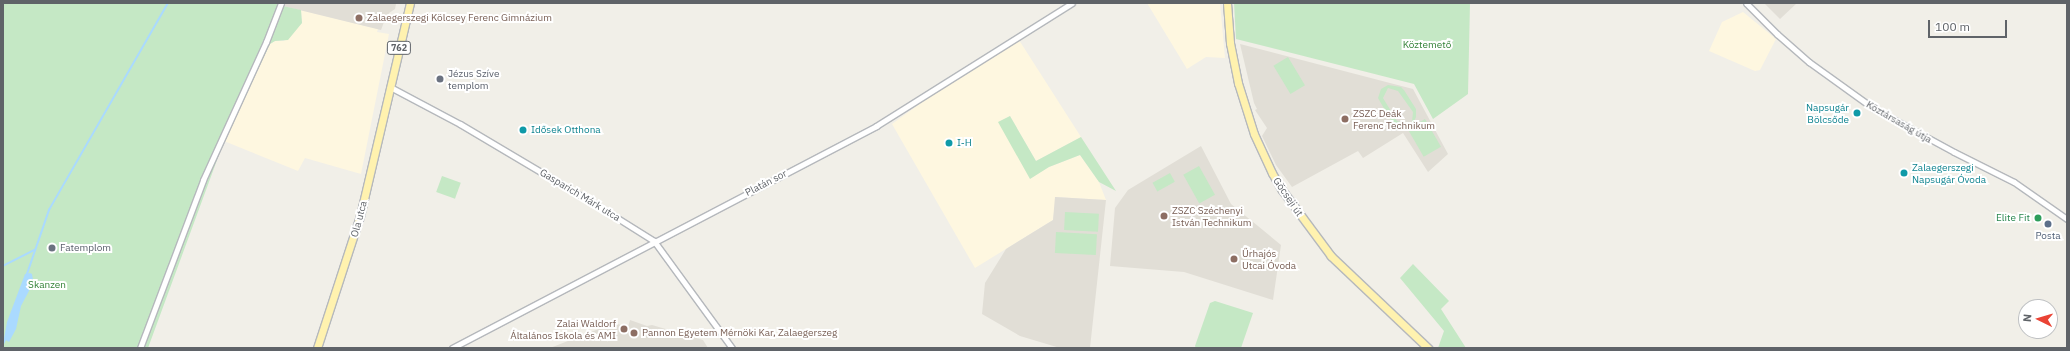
<!DOCTYPE html>
<meta charset="utf-8">
<style>
body{margin:0}
#map{position:relative;width:2070px;height:351px;overflow:hidden;background:#f1efe8;font-family:"IBM Plex Sans",sans-serif}
div>[style]{position:absolute}
.commercial>*{inset:0;background:#fef7e0}
.education>*{inset:0;background:#e1ded6}
.green>*{inset:0;background:#c5e8c5;transform-origin:0 0}
.water>*{inset:0;background:#aadaff}
.stream>*{height:1.5px;margin:-0.75px;padding:0 0.75px;transform-origin:0.75px;border-radius:0.75px;background:#aadaff}
.roads{filter:drop-shadow(1px 0 #b5b8bc) drop-shadow(-1px 0 #b5b8bc) drop-shadow(0 1px #b5b8bc) drop-shadow(0 -1px #b5b8bc)}
.minor>*{height:5px;margin:-2.5px;padding:0 2.5px;transform-origin:2.5px;border-radius:2.5px;background:#fff}
.major>*{height:7px;margin:-3.5px;padding:0 3.5px;transform-origin:3.5px;border-radius:3.5px;background:#fff2af}
.dots>*{width:11px;height:11px;translate:-50% -50%;box-sizing:border-box;border:2px solid #fff;border-radius:50%}
span{translate:-50% -50%;white-space:nowrap;text-align:center;line-height:1.15;-webkit-text-stroke:4px #fff;paint-order:stroke}
.shield-label span{padding:1px 3px;background:#fff;border:1px solid;border-radius:3px;-webkit-text-stroke-width:0}
.shield-label{font-size:9px;color:#5f6368;font-weight:700}
.education-label{font-size:10px;color:#785e54}
.left{translate:0 -50%;text-align:left}
.right{translate:-100% -50%;text-align:right}
.park-label{font-size:10px;color:#348238}
.worship-label{font-size:10px;color:#5b616d}
.culture-label{font-size:10px;color:#0d838f}
.street-label{font-size:10px;color:#5f6368}
.leisure-label{font-size:10px;color:#27864d}
.service-label{font-size:10px;color:#4e5e75}
.frame{position:absolute;inset:0;border:4px solid #5f6368;pointer-events:none}
.north{position:absolute;left:2018px;top:299px;width:40px;height:40px;box-sizing:border-box;background:#fff;border:1px solid #bfc1c3;border-radius:50%;rotate:275deg;font-size:11px;font-weight:700;line-height:16px;text-align:center;color:#5f6368}
.north::after{content:'';display:block;margin:auto;width:14px;height:18px;background:#ea4335;clip-path:polygon(50% 0,100% 100%,50% 72%,0 100%)}
.scale{position:absolute;left:1928px;top:20px;width:79px;height:18px;box-sizing:border-box;border:2px solid #5f6368;border-top:0;padding-left:5px;font-size:12px;line-height:14px;white-space:nowrap;color:#5f6368;-webkit-text-stroke:3px #fff;paint-order:stroke}
</style>
<div id="map">
<div class="commercial">
<div style="clip-path:polygon(1147px 3px,1220px 3px,1225px 58px,1206px 57px,1187px 69px)"></div>
<div style="clip-path:polygon(301px 10px,378px 29px,377px 32px,389px 34px,361px 174px,305px 158px,298px 171px,224px 141px,270px 44px,275px 41px,284px 41px,302px 23px)"></div>
<div style="clip-path:polygon(1743px 12px,1776px 39px,1760px 70px,1755px 71px,1709px 51px,1722px 22px)"></div>
<div style="clip-path:polygon(1019px 40px,1081px 137px,1036px 161px,1010px 116px,999px 122px,1030px 178px,1049px 167px,1080px 155px,1099px 182px,1106px 200px,1056px 197px,1053px 220px,975px 268px,892px 124px,957px 77px)"></div>
</div>
<div class="education">
<div style="clip-path:polygon(284px 3px,395px 3px,396px 4px,395px 9px,389px 13px,386px 23px,384px 22px,381px 30px,283px 6px)"></div>
<div style="clip-path:polygon(1764px 3px,1797px 3px,1780px 19px)"></div>
<div style="clip-path:polygon(1240px 44px,1413px 89px,1448px 154px,1428px 172px,1403px 133px,1363px 158px,1358px 151px,1292px 187px,1276px 165px,1262px 136px,1267px 128px,1255px 110px,1257px 109px,1254px 103px)"></div>
<div style="clip-path:polygon(1201px 146px,1231px 204px,1281px 245px,1273px 300px,1184px 272px,1110px 266px,1115px 208px,1128px 190px)"></div>
<div style="clip-path:polygon(1055px 197px,1106px 200px,1090px 348px,1060px 348px,1020px 336px,982px 314px,985px 283px,1006px 249px,1053px 220px)"></div>
<div style="clip-path:polygon(630px 320px,647px 326px,652px 325px,703px 340px,708px 348px,550px 348px,614px 323px,628px 327px)"></div>
</div>
<div class="green">
<div style="clip-path:polygon(3px 3px,284px 3px,283px 6px,301px 10px,302px 23px,288px 40px,275px 41px,270px 44px,224px 141px,148px 348px,3px 348px)"></div>
<div style="clip-path:polygon(1234px 3px,1470px 3px,1468px 94px,1433px 119px,1414px 84px,1236px 39px)"></div>
<div style="left:1288px;top:57px;width:33px;height:17px;rotate:59deg"></div>
<div style="clip-path:polygon(evenodd,1388px 85px,1401px 87px,1404px 90px,1416px 109px,1416px 117px,1413px 124px,1406px 127px,1398px 126px,1394px 125px,1386px 112px,1378px 98px,1381px 89px,1388px 85px,1388px 88px,1398px 91px,1413px 112px,1412px 122px,1407px 124px,1397px 121px,1383px 98px,1388px 88px)"></div>
<div style="clip-path:polygon(1010px 116px,1036px 161px,1081px 137px,1116px 191px,1099px 182px,1080px 155px,1049px 167px,1030px 179px,998px 122px)"></div>
<div style="left:1425px;top:119px;width:32px;height:20px;rotate:60deg"></div>
<div style="left:1199px;top:166px;width:33px;height:18px;rotate:61deg"></div>
<div style="left:1170px;top:173px;width:10px;height:20px;rotate:61deg"></div>
<div style="left:442px;top:176px;width:20px;height:17px;rotate:20deg"></div>
<div style="left:1065px;top:212px;width:34px;height:18px;rotate:3deg"></div>
<div style="left:1056px;top:232px;width:41px;height:21px;rotate:3deg"></div>
<div style="clip-path:polygon(1413px 264px,1449px 301px,1441px 309px,1466px 348px,1438px 348px,1444px 331px,1400px 278px)"></div>
<div style="clip-path:polygon(1215px 301px,1253px 313px,1241px 348px,1196px 348px,1195px 346px,1210px 303px)"></div>
</div>
<div class="water">
<div style="clip-path:polygon(30px 273px,32px 274px,33px 280px,30px 289px,21px 306px,16px 329px,9px 342px,4px 339px,7px 322px,25px 274px)"></div>
</div>
<div class="stream">
<div style="left:3px;top:266px;width:36px;rotate:-27deg"></div>
<div style="left:27px;top:274px;width:68px;rotate:-71deg"></div>
<div style="left:49px;top:210px;width:239px;rotate:-60.1deg"></div>
<div style="left:3px;top:344px;width:7px;rotate:-63deg"></div>
</div>
<div class="roads">
<div class="minor">
<div style="left:1746px;top:3px;width:44px;rotate:45deg"></div>
<div style="left:1777px;top:34px;width:43px;rotate:41.2deg"></div>
<div style="left:1809px;top:62px;width:79px;rotate:35.7deg"></div>
<div style="left:1873px;top:108px;width:92px;rotate:28.5deg"></div>
<div style="left:1954px;top:152px;width:67px;rotate:26.6deg"></div>
<div style="left:2014px;top:182px;width:65px;rotate:34.9deg"></div>
<div style="left:390px;top:87px;width:79px;rotate:27.9deg"></div>
<div style="left:460px;top:124px;width:166px;rotate:30.7deg"></div>
<div style="left:603px;top:209px;width:60px;rotate:32.1deg"></div>
<div style="left:654px;top:241px;width:132px;rotate:53.9deg"></div>
<div style="left:140px;top:348px;width:179px;rotate:-69.4deg"></div>
<div style="left:203px;top:180px;width:152px;rotate:-65.5deg"></div>
<div style="left:266px;top:42px;width:42px;rotate:-69deg"></div>
<div style="left:452px;top:348px;width:479px;rotate:-27.6deg"></div>
<div style="left:876px;top:126px;width:231px;rotate:-32.1deg"></div>
</div>
<div class="major">
<div style="left:1227px;top:3px;width:40px;rotate:85.7deg"></div>
<div style="left:1230px;top:43px;width:41px;rotate:78.7deg"></div>
<div style="left:1238px;top:83px;width:53px;rotate:72.6deg"></div>
<div style="left:1254px;top:134px;width:43px;rotate:65.2deg"></div>
<div style="left:1272px;top:173px;width:20px;rotate:60deg"></div>
<div style="left:1282px;top:190px;width:82px;rotate:53.4deg"></div>
<div style="left:1331px;top:256px;width:134px;rotate:43.5deg"></div>
<div style="left:317px;top:348px;width:139px;rotate:-72deg"></div>
<div style="left:360px;top:216px;width:219px;rotate:-76.8deg"></div>
</div>
</div>
<div class="dots">
<div style="left:359px;top:18px;background:#8d6e63"></div>
<div style="left:440px;top:79px;background:#6b7280"></div>
<div style="left:1857px;top:113px;background:#0f9aa8"></div>
<div style="left:1345px;top:119px;background:#8d6e63"></div>
<div style="left:523px;top:130px;background:#0f9aa8"></div>
<div style="left:949px;top:143px;background:#0f9aa8"></div>
<div style="left:1904px;top:173px;background:#0f9aa8"></div>
<div style="left:1164px;top:216px;background:#8d6e63"></div>
<div style="left:2038px;top:218px;background:#2e9e5b"></div>
<div style="left:2048px;top:224px;background:#5c6f8a"></div>
<div style="left:52px;top:248px;background:#6b7280"></div>
<div style="left:1234px;top:259px;background:#8d6e63"></div>
<div style="left:624px;top:329px;background:#8d6e63"></div>
<div style="left:634px;top:333px;background:#8d6e63"></div>
</div>
<div class="shield-label">
<span style="left:399px;top:48px">762</span>
</div>
<div class="education-label">
<span class="left" style="left:367px;top:18px">Zalaegerszegi Kölcsey Ferenc Gimnázium</span>
<span class="left" style="left:1353px;top:119px">ZSZC Deák<br>Ferenc Technikum</span>
<span class="left" style="left:1172px;top:216px">ZSZC Széchenyi<br>István Technikum</span>
<span class="left" style="left:1242px;top:259px">Űrhajós<br>Utcai Óvoda</span>
<span class="right" style="left:616px;top:329px">Zalai Waldorf<br>Általános Iskola és AMI</span>
<span class="left" style="left:642px;top:333px">Pannon Egyetem Mérnöki Kar, Zalaegerszeg</span>
</div>
<div class="park-label">
<span style="left:1427px;top:45px">Köztemető</span>
<span style="left:47px;top:285px">Skanzen</span>
</div>
<div class="worship-label">
<span class="left" style="left:448px;top:79px">Jézus Szíve<br>templom</span>
<span class="left" style="left:60px;top:248px">Fatemplom</span>
</div>
<div class="culture-label">
<span class="right" style="left:1849px;top:113px">Napsugár<br>Bölcsőde</span>
<span class="left" style="left:531px;top:130px">Idősek Otthona</span>
<span class="left" style="left:957px;top:143px">I-H</span>
<span class="left" style="left:1912px;top:173px">Zalaegerszegi<br>Napsugár Óvoda</span>
</div>
<div class="street-label">
<span style="left:1899px;top:122px;rotate:30deg">Köztársaság útja</span>
<span style="left:766px;top:183px;rotate:-27deg">Platán sor</span>
<span style="left:580px;top:195px;rotate:31deg">Gasparich Márk utca</span>
<span style="left:1288px;top:197px;rotate:56deg">Göcseji út</span>
<span style="left:359px;top:219px;rotate:-75deg">Ola utca</span>
</div>
<div class="leisure-label">
<span class="right" style="left:2030px;top:218px">Elite Fit</span>
</div>
<div class="service-label">
<span style="left:2048px;top:236px">Posta</span>
</div>
<div class="frame"></div>
<div class="north">N</div>
<div class="scale">100 m</div>
</div>
